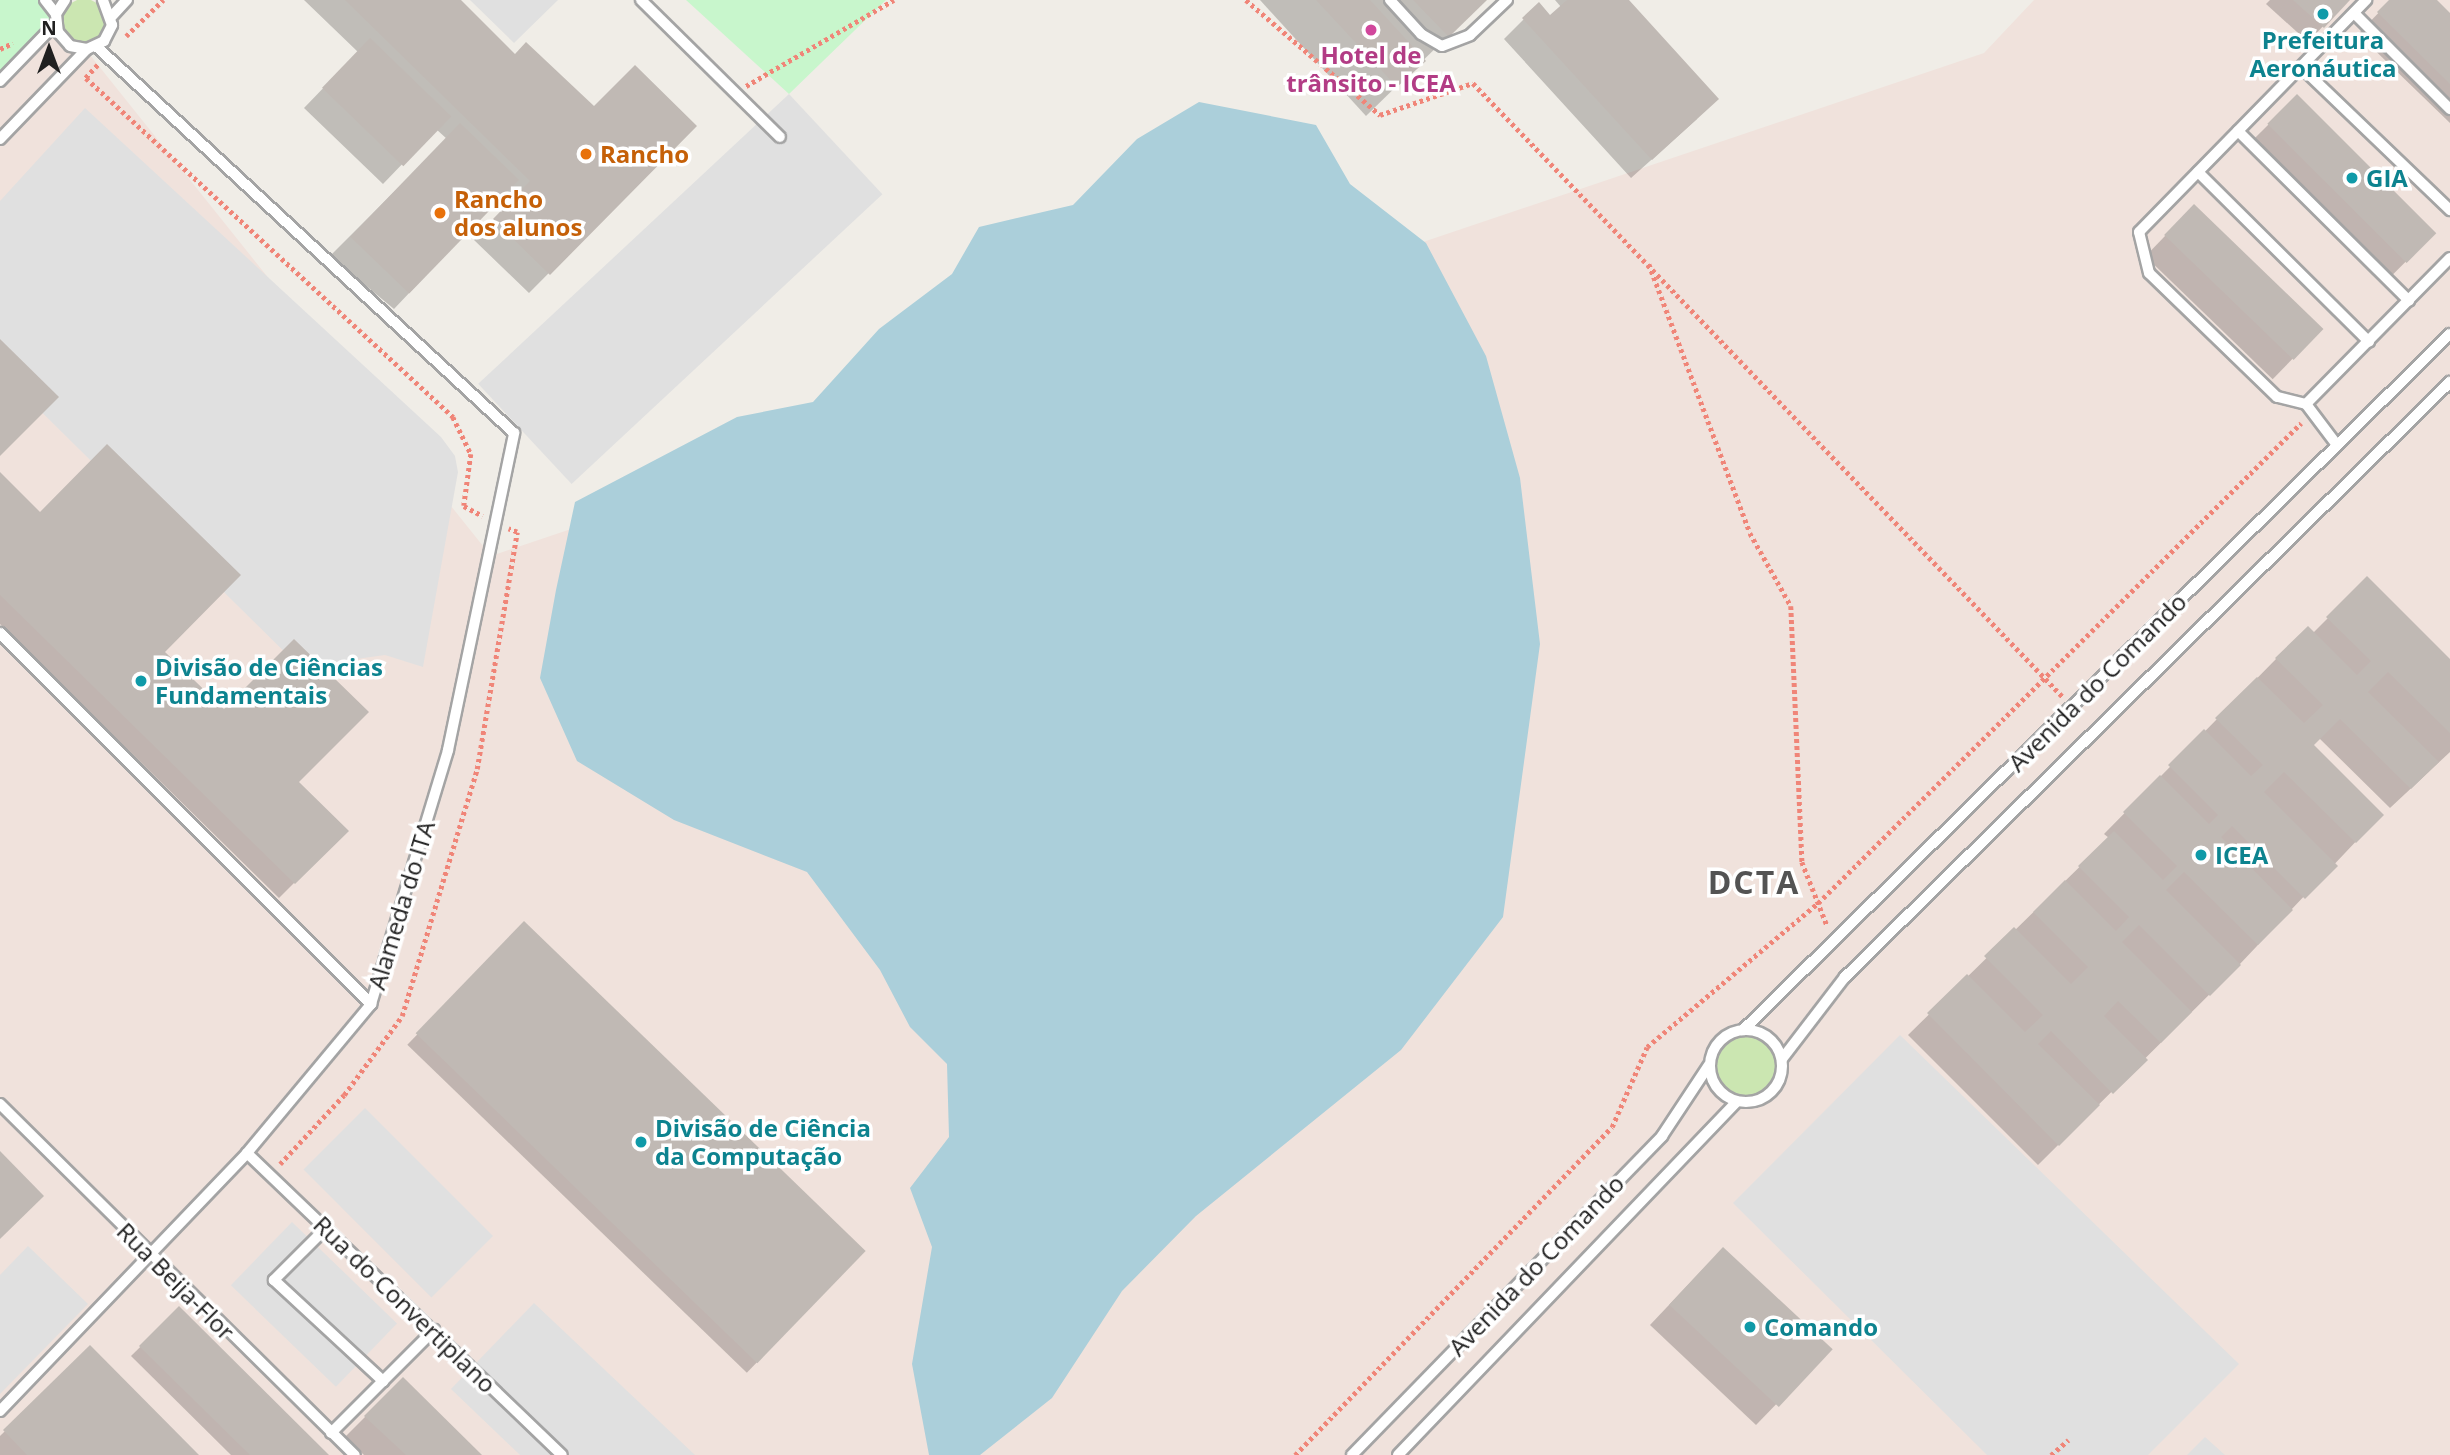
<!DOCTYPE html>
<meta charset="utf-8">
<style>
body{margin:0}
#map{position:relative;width:2450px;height:1455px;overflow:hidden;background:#f0ede7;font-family:"Open Sans",sans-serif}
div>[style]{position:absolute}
.military>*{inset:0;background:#f0e2dc}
.grass>*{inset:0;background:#cbe6b1}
.round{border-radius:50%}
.park>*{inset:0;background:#c8f6cc}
.parking>*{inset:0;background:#e0e0e0;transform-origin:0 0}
.water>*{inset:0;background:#abcfda}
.shadow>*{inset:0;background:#0003;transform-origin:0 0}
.building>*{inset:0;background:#c0b9b4;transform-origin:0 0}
.path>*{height:4.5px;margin-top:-2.25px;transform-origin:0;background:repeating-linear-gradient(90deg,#f08578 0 3.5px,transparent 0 7px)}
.roads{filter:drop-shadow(2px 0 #a4a4a4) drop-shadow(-2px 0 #a4a4a4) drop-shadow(0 2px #a4a4a4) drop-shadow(0 -2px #a4a4a4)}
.service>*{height:10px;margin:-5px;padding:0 5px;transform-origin:5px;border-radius:5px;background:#fff}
.service>.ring{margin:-5px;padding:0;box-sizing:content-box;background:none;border:10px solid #fff;border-radius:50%}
.dots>*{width:19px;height:19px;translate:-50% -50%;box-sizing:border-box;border:4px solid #fff;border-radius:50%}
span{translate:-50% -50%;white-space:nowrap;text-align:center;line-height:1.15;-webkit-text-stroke:7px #fff;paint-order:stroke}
.culture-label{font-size:24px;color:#0d838f;font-weight:700}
.left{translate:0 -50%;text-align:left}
.hotel-label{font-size:24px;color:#b23c85;font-weight:700}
.food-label{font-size:24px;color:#c56008;font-weight:700}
.street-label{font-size:24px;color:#202020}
.district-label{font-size:32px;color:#535353;font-weight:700;letter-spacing:2px}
.north{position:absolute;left:14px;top:14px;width:70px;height:70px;-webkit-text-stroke:5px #fff;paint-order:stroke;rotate:0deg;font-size:19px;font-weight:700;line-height:28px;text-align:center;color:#202020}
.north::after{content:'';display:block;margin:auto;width:24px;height:32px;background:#202020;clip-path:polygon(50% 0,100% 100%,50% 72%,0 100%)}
</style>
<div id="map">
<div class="military">
<div style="clip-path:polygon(0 0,46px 0,491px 556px,1984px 53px,2034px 0,2450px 0,2450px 1455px,0 1455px)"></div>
</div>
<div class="grass">
<div class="round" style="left:62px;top:-1px;width:44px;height:44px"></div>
<div class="round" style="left:1715px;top:1035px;width:62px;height:62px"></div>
</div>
<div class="park">
<div style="clip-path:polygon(0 0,40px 0,56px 23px,0 81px)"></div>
<div style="clip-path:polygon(686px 0,886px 0,789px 94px)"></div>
</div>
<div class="parking">
<div style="clip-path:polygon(470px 0,558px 0,514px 43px)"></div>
<div style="left:789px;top:94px;width:137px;height:425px;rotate:47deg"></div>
<div style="clip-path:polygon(85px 108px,441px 437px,455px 456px,458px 472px,423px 667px,385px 655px,335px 662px,315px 682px,0 371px,0 201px)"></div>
<div style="clip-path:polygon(1900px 1035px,2239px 1364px,2148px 1455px,1987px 1455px,1733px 1203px)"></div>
<div style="left:365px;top:1108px;width:181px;height:87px;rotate:45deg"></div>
<div style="left:292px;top:1222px;width:146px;height:88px;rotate:44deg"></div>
<div style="clip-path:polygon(28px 1246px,88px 1304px,0 1394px,0 1275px)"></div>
<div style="clip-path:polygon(534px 1303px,695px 1455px,520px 1455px,451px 1389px)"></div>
<div style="clip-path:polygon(2205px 1437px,2225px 1455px,2187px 1455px)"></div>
</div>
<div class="water">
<div style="clip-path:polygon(1199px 102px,1316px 125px,1350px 184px,1426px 243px,1486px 356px,1520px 478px,1540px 644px,1503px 917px,1401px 1050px,1196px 1216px,1122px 1291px,1052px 1398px,980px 1455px,929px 1455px,912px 1364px,932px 1247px,910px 1188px,949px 1137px,947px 1064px,910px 1027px,880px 970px,807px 872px,674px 820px,577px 761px,540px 678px,556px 590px,575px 502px,737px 417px,813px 402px,879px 329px,952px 274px,979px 227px,1073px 205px,1137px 139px)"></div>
</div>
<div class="shadow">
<div style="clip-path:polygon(304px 0,458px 0,514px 56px,594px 109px,695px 126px,529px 293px,474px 240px,512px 203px,503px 194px,394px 309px,330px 256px,447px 139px,436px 129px,383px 184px,304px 108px,358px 52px)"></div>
<div style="clip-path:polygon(1260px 0,1485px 0,1366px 116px)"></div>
<div style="clip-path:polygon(1555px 0,1627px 0,1697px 119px,1631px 178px,1504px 39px,1524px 19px,1550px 17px,1561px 7px)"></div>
<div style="clip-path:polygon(2270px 0,2348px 0,2308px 42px,2266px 4px)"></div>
<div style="clip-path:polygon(2391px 0,2435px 0,2450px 15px,2450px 123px,2358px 34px)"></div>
<div style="left:2297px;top:96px;width:194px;height:69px;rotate:45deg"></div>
<div style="left:2194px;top:206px;width:177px;height:70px;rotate:44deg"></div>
<div style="clip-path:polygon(0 475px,163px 652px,346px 831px,279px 898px,0 624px)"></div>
<div style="clip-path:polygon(2367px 579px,2450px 662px,2450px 752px,2390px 808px,2319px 738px,2311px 745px,2381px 815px,2239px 965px,2038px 1165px,1908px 1035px,2109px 838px,2104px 834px,2276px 659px,2313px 633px)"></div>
<div style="left:524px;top:924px;width:472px;height:168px;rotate:44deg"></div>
<div style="clip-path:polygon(1703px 1269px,1829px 1350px,1756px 1425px,1650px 1325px)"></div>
<div style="clip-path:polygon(179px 1309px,327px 1455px,231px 1455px,131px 1356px)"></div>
<div style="clip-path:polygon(90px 1348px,196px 1455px,0 1455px,0 1436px)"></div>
<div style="clip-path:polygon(403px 1379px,479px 1455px,364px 1455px,345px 1437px)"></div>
</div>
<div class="building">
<div style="clip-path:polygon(345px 0,461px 0,515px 54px,526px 42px,594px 106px,635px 65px,697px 126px,550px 275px,493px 219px,530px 181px)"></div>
<div style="clip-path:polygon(1316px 0,1370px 0,1426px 61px,1397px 87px)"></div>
<div style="clip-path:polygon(1413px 0,1487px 0,1449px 37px)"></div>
<div style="clip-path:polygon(1567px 0,1629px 0,1719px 99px,1652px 160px,1522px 18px,1539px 2px,1550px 15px)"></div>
<div style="clip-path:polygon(2293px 0,2350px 0,2324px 28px)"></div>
<div style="clip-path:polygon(2389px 0,2437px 0,2450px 13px,2450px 84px,2377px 12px)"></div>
<div style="left:370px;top:38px;width:113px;height:69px;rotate:44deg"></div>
<div style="left:2297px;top:94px;width:197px;height:42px;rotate:45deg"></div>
<div style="left:460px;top:123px;width:82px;height:158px;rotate:44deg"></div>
<div style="left:2194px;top:204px;width:180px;height:43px;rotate:44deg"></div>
<div style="clip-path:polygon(0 339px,59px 397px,0 456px)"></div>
<div style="clip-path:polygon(107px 444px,241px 575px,165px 652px,224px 709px,294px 639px,369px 712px,299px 782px,349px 831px,295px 884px,0 595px,0 472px,40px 512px)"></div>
<div style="clip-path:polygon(2367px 576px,2450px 659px,2450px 733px,2388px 672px,2368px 692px,2439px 762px,2411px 789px,2340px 719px,2314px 745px,2384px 815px,2356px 843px,2284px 772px,2264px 792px,2338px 866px,2305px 899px,2232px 826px,2221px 837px,2293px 910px,2258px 945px,2184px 872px,2166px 890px,2241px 965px,2210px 996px,2139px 925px,2122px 942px,2192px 1012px,2161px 1043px,2118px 1001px,2104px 1016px,2148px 1060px,2113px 1094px,2051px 1031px,2038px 1044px,2100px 1105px,2059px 1146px,1927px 1013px,1967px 974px,2025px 1032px,2043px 1015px,1984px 956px,2014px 927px,2071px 984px,2088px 967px,2033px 912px,2065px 880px,2116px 931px,2129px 917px,2078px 866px,2114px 831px,2163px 880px,2177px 866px,2123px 812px,2160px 775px,2209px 824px,2218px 815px,2168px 765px,2204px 729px,2251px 776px,2263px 765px,2215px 718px,2257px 677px,2304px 723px,2323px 705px,2275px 658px,2308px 626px,2357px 675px,2371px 661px,2326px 617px)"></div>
<div style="left:524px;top:921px;width:475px;height:156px;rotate:44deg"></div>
<div style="clip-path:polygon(0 1151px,44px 1196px,0 1239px)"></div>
<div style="left:1723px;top:1247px;width:150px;height:79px;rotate:43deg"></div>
<div style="clip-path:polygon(179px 1306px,329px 1455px,250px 1455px,139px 1346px)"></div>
<div style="clip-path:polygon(90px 1345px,199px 1455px,27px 1455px,3px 1430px)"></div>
<div style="clip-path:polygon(403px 1377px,482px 1455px,406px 1455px,364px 1416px)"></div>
</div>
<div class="path">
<div style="left:1246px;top:0;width:177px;rotate:40.6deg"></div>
<div style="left:1380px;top:115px;width:98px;rotate:-19deg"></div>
<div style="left:1473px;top:83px;width:852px;rotate:46.14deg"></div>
<div style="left:126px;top:36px;width:52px;rotate:-44.2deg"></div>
<div style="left:0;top:49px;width:14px;rotate:-25deg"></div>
<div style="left:98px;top:65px;width:18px;rotate:133deg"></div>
<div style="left:86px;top:78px;width:500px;rotate:42.7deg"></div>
<div style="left:453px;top:417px;width:41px;rotate:64.1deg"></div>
<div style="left:471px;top:454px;width:52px;rotate:97.7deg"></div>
<div style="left:464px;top:506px;width:21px;rotate:28deg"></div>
<div style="left:746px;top:86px;width:171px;rotate:-30.2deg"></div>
<div style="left:1649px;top:264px;width:287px;rotate:69.4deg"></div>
<div style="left:1750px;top:533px;width:84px;rotate:60.7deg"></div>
<div style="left:1791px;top:606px;width:256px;rotate:87.5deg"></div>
<div style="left:1802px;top:862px;width:68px;rotate:68.4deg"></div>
<div style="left:280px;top:1164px;width:94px;rotate:-47.2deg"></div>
<div style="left:344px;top:1095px;width:98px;rotate:-53.7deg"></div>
<div style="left:402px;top:1016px;width:258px;rotate:-73.1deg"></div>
<div style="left:477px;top:769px;width:240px;rotate:-80.4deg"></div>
<div style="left:517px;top:532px;width:9px;rotate:-159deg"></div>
<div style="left:1295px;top:1455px;width:456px;rotate:-46deg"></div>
<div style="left:1612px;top:1127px;width:87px;rotate:-66.4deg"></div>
<div style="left:1647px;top:1047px;width:224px;rotate:-40.1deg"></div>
<div style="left:1818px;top:903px;width:681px;rotate:-44.82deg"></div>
<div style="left:2051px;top:1455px;width:23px;rotate:-41deg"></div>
</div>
<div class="roads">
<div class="service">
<div style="left:45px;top:0;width:18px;rotate:52deg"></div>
<div style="left:65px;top:0;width:17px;rotate:123deg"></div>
<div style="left:56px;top:14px;width:18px;rotate:84deg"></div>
<div style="left:58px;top:32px;width:18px;rotate:49deg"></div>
<div style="left:70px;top:46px;width:17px;rotate:10deg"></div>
<div style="left:87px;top:49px;width:19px;rotate:-25deg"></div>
<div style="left:104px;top:41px;width:18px;rotate:-63deg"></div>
<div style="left:112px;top:25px;width:27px;rotate:-110deg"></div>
<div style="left:641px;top:0;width:195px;rotate:44.6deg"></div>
<div style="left:1390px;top:0;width:46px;rotate:47.6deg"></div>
<div style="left:1421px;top:34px;width:24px;rotate:30deg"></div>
<div style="left:1442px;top:46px;width:30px;rotate:-21deg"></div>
<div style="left:1470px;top:35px;width:51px;rotate:-43.4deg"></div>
<div style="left:2354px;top:13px;width:136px;rotate:45deg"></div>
<div style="left:112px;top:16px;width:22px;rotate:-47deg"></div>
<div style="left:2301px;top:67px;width:207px;rotate:43.8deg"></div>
<div style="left:0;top:81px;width:81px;rotate:-46deg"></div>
<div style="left:2238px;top:131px;width:241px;rotate:44.8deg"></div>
<div style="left:0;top:139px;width:125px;rotate:-46deg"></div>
<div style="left:2198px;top:172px;width:241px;rotate:44.8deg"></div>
<div style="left:2306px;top:404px;width:205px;rotate:-45.4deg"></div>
<div style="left:2337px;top:445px;width:51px;rotate:-127.1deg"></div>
<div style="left:2306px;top:404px;width:30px;rotate:-166deg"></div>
<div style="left:2277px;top:397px;width:178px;rotate:-135.9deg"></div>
<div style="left:2149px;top:273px;width:42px;rotate:-103.7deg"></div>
<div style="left:2139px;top:232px;width:325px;rotate:-45.6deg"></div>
<div style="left:0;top:633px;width:525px;rotate:45deg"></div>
<div class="ring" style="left:1710px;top:1030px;width:62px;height:62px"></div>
<div style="left:1743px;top:1030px;width:992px;rotate:-44.55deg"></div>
<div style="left:1782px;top:1059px;width:103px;rotate:-52.5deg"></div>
<div style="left:1845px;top:977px;width:849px;rotate:-44.52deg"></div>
<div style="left:0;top:1104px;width:499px;rotate:44.7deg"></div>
<div style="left:247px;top:1153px;width:436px;rotate:43.8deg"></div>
<div style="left:326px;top:1228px;width:74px;rotate:135deg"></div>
<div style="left:274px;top:1280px;width:149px;rotate:42.8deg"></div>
<div style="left:0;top:1411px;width:357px;rotate:-46.2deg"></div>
<div style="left:247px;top:1153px;width:194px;rotate:-50.2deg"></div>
<div style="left:371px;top:1004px;width:265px;rotate:-73.1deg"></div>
<div style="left:448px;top:750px;width:324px;rotate:-78.2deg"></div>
<div style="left:514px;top:433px;width:570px;rotate:-137.21deg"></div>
<div style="left:331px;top:1433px;width:146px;rotate:-45deg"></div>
<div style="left:1352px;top:1455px;width:445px;rotate:-45.8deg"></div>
<div style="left:1662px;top:1136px;width:85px;rotate:-56.5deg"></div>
<div style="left:1398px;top:1455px;width:489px;rotate:-46.2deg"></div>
</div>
</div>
<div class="dots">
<div style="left:2323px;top:14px;background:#0f9aa8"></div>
<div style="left:1371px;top:30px;background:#d1479c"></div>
<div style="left:586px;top:154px;background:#e8710a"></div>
<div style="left:2352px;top:178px;background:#0f9aa8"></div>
<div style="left:440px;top:213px;background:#e8710a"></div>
<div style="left:141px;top:681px;background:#0f9aa8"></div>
<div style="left:2201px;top:855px;background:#0f9aa8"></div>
<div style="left:641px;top:1142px;background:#0f9aa8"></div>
<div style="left:1750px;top:1327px;background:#0f9aa8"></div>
</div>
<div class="culture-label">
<span style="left:2323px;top:54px">Prefeitura<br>Aeronáutica</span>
<span class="left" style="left:2366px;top:178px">GIA</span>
<span class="left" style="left:155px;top:681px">Divisão de Ciências<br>Fundamentais</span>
<span class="left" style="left:2215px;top:855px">ICEA</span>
<span class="left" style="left:655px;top:1142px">Divisão de Ciência<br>da Computação</span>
<span class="left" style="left:1764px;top:1327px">Comando</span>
</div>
<div class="hotel-label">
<span style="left:1371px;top:69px">Hotel de<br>trânsito - ICEA</span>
</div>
<div class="food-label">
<span class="left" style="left:600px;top:154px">Rancho</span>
<span class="left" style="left:454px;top:213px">Rancho<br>dos alunos</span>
</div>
<div class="street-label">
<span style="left:2097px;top:682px;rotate:-45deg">Avenida do Comando</span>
<span style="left:401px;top:905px;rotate:-73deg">Alameda do ITA</span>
<span style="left:1536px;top:1265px;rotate:-46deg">Avenida do Comando</span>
<span style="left:176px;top:1281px;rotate:45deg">Rua Beija-Flor</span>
<span style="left:405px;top:1304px;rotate:44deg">Rua do Convertiplano</span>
</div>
<div class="district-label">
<span style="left:1754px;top:882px">DCTA</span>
</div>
<div class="north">N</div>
</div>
